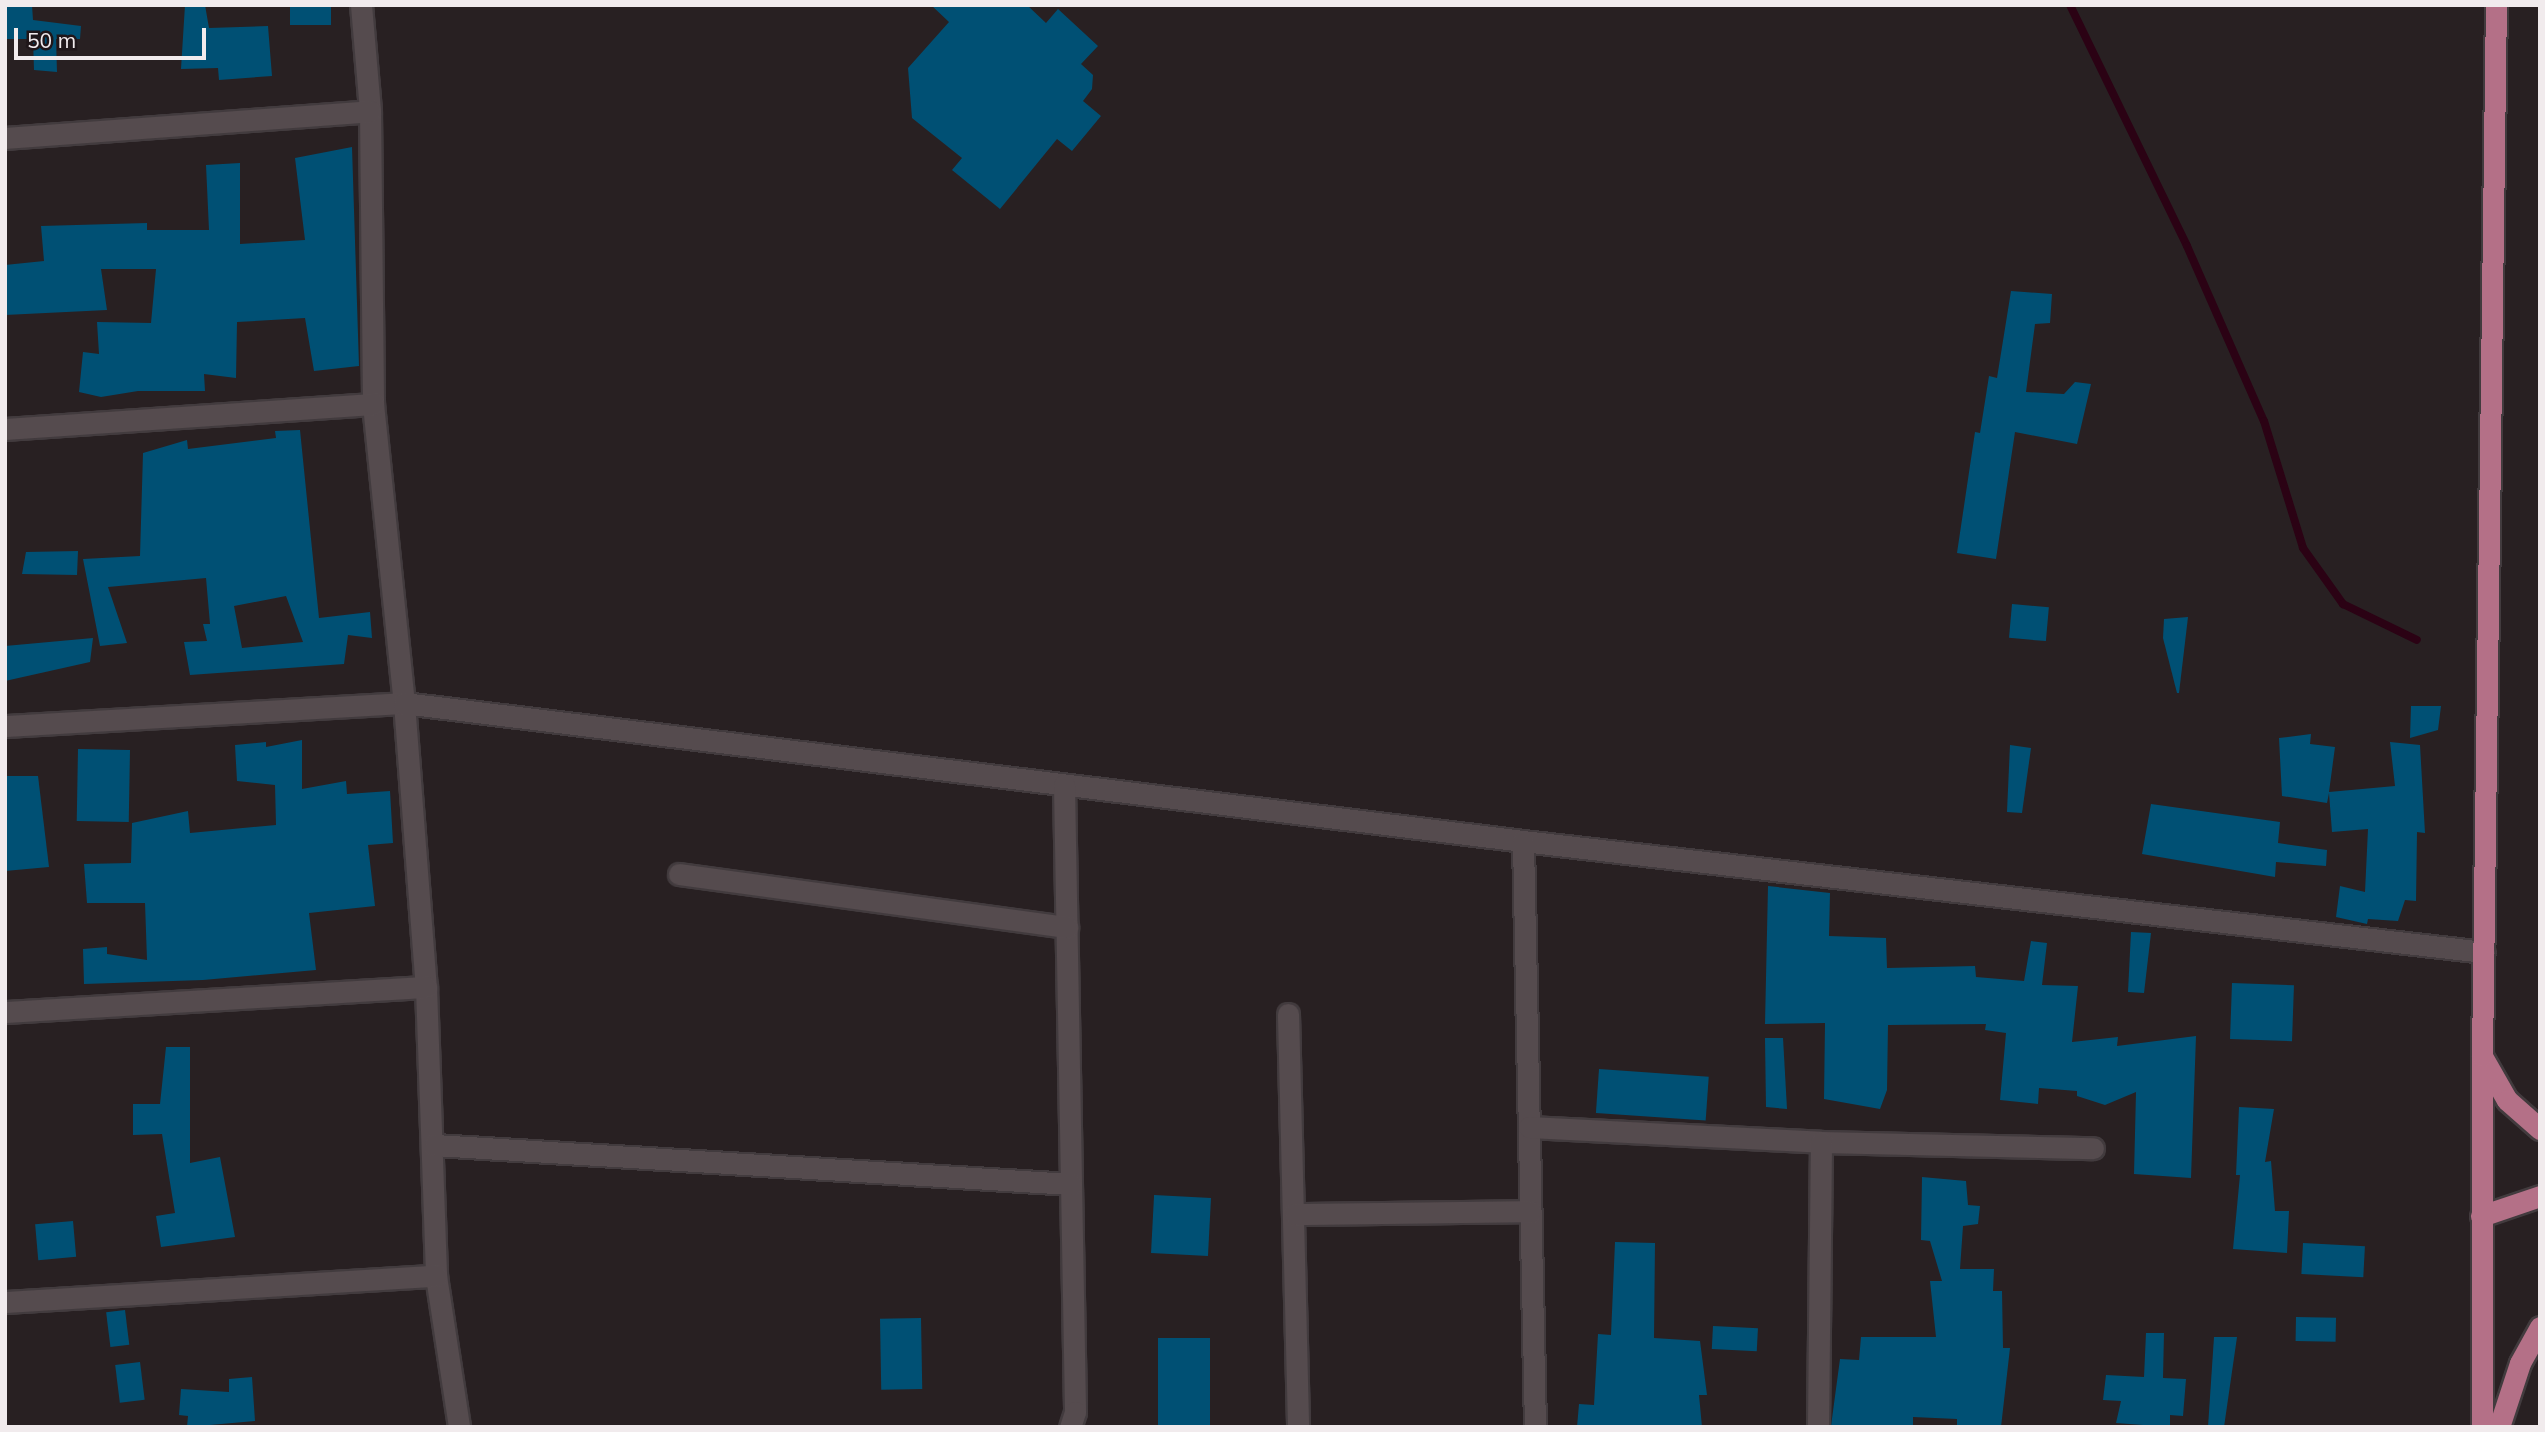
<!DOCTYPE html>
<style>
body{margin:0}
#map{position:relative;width:2545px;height:1432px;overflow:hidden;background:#282022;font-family:Mulish,sans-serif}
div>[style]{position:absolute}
.stream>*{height:8px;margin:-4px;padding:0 4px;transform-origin:4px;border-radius:4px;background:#2b0214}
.building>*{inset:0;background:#005074;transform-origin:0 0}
.roads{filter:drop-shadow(2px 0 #423b3e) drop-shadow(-2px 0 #423b3e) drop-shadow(0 2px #423b3e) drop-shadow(0 -2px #423b3e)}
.minor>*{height:21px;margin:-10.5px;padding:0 10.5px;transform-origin:10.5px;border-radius:10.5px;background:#554b4e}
.major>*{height:21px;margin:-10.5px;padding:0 10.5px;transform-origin:10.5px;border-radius:10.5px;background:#b47087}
span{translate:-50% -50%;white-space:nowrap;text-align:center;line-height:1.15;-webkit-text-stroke:6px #1f1619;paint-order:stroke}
.frame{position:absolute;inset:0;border:7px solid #f1ebed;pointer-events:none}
.scale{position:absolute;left:14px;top:28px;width:192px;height:32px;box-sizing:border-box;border:4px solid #f1ebed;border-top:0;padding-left:9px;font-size:21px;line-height:24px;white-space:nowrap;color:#f1ebed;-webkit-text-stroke:5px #1f1619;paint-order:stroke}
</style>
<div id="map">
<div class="stream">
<div style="left:2070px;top:5px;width:268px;rotate:64.1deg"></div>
<div style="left:2187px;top:246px;width:191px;rotate:66.3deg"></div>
<div style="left:2264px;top:421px;width:133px;rotate:72.9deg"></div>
<div style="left:2303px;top:548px;width:69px;rotate:54.5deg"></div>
<div style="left:2343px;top:604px;width:82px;rotate:25.9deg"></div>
</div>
<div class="building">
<div style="clip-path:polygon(5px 5px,32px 5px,33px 20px,81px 26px,80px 39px,56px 39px,57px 72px,34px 70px,33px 39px,5px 39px)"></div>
<div style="clip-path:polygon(185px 5px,205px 5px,209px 28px,268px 26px,272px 76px,219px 80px,218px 68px,181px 69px)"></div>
<div style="left:290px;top:5px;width:41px;height:20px"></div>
<div style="clip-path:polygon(931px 5px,1027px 5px,1046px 23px,1058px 9px,1098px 46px,1081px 64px,1093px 75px,1092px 89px,1083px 101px,1101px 116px,1072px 151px,1057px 139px,1000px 209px,952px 170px,962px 158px,912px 118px,908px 68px,949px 22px)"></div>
<div style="clip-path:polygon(352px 147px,359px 366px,314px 371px,305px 318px,237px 322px,236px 378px,204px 374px,205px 391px,138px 391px,101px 397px,79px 392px,83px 352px,99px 354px,97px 322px,151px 323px,156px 269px,101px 269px,107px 310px,5px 315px,5px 265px,44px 261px,41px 226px,147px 223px,147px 230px,209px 230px,206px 165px,240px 163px,240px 244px,305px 240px,295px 158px)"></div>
<div style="clip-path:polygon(2011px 291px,2052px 294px,2050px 323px,2035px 324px,2026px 392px,2064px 394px,2075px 382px,2091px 384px,2077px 444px,2015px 432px,1996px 559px,1957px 553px,1975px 432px,1980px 433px,1989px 376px,1997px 378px)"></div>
<div style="clip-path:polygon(evenodd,300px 430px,319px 618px,370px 612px,372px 638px,348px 635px,344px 664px,190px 675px,184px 642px,207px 641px,203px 624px,210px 624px,206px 578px,108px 587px,127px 643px,100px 646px,83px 559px,140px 556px,143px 453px,187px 440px,188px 449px,276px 438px,275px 431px,300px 430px,286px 596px,303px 642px,242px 648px,234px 606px,286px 596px)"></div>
<div style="clip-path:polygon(78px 551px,77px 575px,22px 574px,26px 552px)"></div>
<div style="left:2012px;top:604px;width:37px;height:34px;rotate:5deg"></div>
<div style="clip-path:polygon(2188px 617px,2179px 693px,2177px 693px,2163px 638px,2164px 619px)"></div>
<div style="clip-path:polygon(93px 638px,90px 662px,5px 681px,5px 646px)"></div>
<div style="clip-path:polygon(2411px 706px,2441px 706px,2438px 730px,2410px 738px)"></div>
<div style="clip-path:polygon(2311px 734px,2310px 744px,2335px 747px,2329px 792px,2395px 786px,2390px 742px,2420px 745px,2425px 833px,2417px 832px,2416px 901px,2405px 900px,2398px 921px,2368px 919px,2367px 924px,2336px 917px,2340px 886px,2365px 892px,2368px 829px,2332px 832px,2329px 793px,2327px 803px,2282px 796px,2279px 738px)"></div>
<div style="clip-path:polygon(302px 740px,302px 789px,346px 781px,347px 794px,390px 791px,393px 843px,368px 845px,375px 906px,309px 913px,316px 970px,203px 980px,84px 984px,83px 949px,107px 947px,107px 954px,147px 960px,145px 903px,87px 903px,84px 864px,131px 863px,132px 823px,188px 811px,190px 833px,276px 825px,275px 785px,237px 781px,235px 745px,266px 742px,266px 747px)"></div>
<div style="clip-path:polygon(2010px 745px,2031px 748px,2022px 813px,2007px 812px)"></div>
<div style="left:78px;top:749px;width:52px;height:72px;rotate:1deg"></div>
<div style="clip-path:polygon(5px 776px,38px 776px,49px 867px,5px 871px)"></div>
<div style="clip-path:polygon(2151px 804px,2280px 822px,2278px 843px,2327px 850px,2326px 866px,2276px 862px,2275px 877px,2142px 854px)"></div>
<div style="clip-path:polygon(1768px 886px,1830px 893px,1829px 936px,1886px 938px,1887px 968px,1975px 966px,1976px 977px,2024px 981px,2031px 941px,2047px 943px,2042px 985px,2078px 986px,2072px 1042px,2118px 1037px,2117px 1046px,2196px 1036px,2191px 1178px,2134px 1174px,2136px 1092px,2105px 1105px,2077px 1096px,2077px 1091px,2039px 1088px,2038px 1104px,2000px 1100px,2006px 1033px,1985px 1030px,1986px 1024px,1888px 1025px,1887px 1090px,1880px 1109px,1824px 1099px,1825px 1023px,1765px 1024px)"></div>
<div style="clip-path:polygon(2131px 932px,2151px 933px,2144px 993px,2128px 992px)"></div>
<div style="left:2232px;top:983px;width:62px;height:56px;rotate:2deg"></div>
<div style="clip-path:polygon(1765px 1038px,1783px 1038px,1787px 1109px,1766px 1107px)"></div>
<div style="clip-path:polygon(166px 1047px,190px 1047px,190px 1163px,220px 1157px,235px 1237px,161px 1247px,156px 1216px,175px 1213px,162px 1134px,133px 1135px,133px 1104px,160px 1104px)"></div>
<div style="left:1599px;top:1069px;width:110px;height:44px;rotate:4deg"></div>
<div style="clip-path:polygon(2239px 1107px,2274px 1109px,2265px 1162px,2271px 1161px,2275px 1211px,2289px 1211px,2287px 1253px,2233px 1249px,2240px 1175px,2236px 1175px)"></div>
<div style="clip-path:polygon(1922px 1177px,1966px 1181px,1968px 1205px,1980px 1206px,1978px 1224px,1963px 1226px,1960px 1269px,1994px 1269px,1993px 1291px,2002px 1291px,2003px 1348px,2010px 1348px,2001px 1427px,1957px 1427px,1957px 1419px,1913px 1417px,1913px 1427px,1831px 1426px,1840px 1359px,1859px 1360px,1861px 1337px,1936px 1337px,1930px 1281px,1942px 1281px,1930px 1241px,1921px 1240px)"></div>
<div style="left:1211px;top:1198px;width:58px;height:57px;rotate:93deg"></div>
<div style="left:73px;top:1221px;width:36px;height:38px;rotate:85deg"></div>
<div style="clip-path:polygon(1615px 1242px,1655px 1243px,1654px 1338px,1700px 1341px,1707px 1395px,1699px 1395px,1702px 1427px,1577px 1427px,1579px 1404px,1594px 1405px,1598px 1334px,1611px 1335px)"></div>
<div style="left:2303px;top:1243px;width:62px;height:31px;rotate:3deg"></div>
<div style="left:125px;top:1310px;width:35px;height:19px;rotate:83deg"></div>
<div style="left:2296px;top:1317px;width:40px;height:24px;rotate:1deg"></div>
<div style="left:921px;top:1318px;width:71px;height:41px;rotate:89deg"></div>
<div style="left:1713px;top:1326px;width:45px;height:23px;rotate:3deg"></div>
<div style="clip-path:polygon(2146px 1333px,2164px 1333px,2163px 1378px,2186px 1379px,2183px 1416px,2170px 1415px,2170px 1427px,2116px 1423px,2121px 1401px,2103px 1400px,2106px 1375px,2144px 1377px)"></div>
<div style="clip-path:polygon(2214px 1337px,2237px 1337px,2224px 1427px,2208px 1427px)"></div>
<div style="left:1158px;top:1338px;width:52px;height:89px"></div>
<div style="left:140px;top:1362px;width:38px;height:25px;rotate:83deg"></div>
<div style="clip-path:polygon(252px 1377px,255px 1421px,187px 1427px,188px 1416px,179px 1415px,181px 1389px,229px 1392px,229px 1379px)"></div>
</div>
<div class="roads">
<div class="minor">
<div style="left:361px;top:5px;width:106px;rotate:85.1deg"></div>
<div style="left:370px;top:111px;width:293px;rotate:89.4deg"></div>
<div style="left:373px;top:404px;width:301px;rotate:84.1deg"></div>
<div style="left:404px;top:703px;width:285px;rotate:85.6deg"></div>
<div style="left:426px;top:987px;width:289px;rotate:88deg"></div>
<div style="left:436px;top:1276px;width:153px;rotate:81.3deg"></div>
<div style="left:5px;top:138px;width:366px;rotate:-4.2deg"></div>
<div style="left:5px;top:429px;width:369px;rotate:-3.9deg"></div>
<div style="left:5px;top:726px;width:400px;rotate:-3.3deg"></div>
<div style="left:404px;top:703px;width:1127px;rotate:7.03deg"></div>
<div style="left:1523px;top:841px;width:967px;rotate:6.59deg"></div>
<div style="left:1064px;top:785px;width:627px;rotate:88.99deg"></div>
<div style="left:1075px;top:1412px;width:16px;rotate:108deg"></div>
<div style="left:1523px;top:841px;width:586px;rotate:88.83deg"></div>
<div style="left:679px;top:874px;width:392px;rotate:7.8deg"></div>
<div style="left:5px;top:1012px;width:422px;rotate:-3.4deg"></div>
<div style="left:1288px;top:1014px;width:413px;rotate:88.6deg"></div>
<div style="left:1529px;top:1127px;width:292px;rotate:2.9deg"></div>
<div style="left:1821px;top:1142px;width:272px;rotate:1.3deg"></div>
<div style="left:435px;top:1145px;width:637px;rotate:3.51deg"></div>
<div style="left:1295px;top:1214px;width:235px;rotate:-0.7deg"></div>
<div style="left:5px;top:1302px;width:432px;rotate:-3.5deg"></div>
<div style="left:1818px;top:1427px;width:285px;rotate:-89.4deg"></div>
</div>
<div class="major">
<div style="left:2483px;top:1058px;width:48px;rotate:60.3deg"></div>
<div style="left:2507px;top:1100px;width:44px;rotate:41.3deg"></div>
<div style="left:2481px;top:1216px;width:62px;rotate:-18.7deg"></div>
<div style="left:2482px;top:1427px;width:371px;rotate:-90deg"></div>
<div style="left:2482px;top:1056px;width:1051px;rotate:-89.24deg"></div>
<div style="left:2499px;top:1427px;width:67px;rotate:-71.8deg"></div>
<div style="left:2520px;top:1363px;width:41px;rotate:-60.9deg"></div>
</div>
</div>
<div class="frame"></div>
<div class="scale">50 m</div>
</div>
